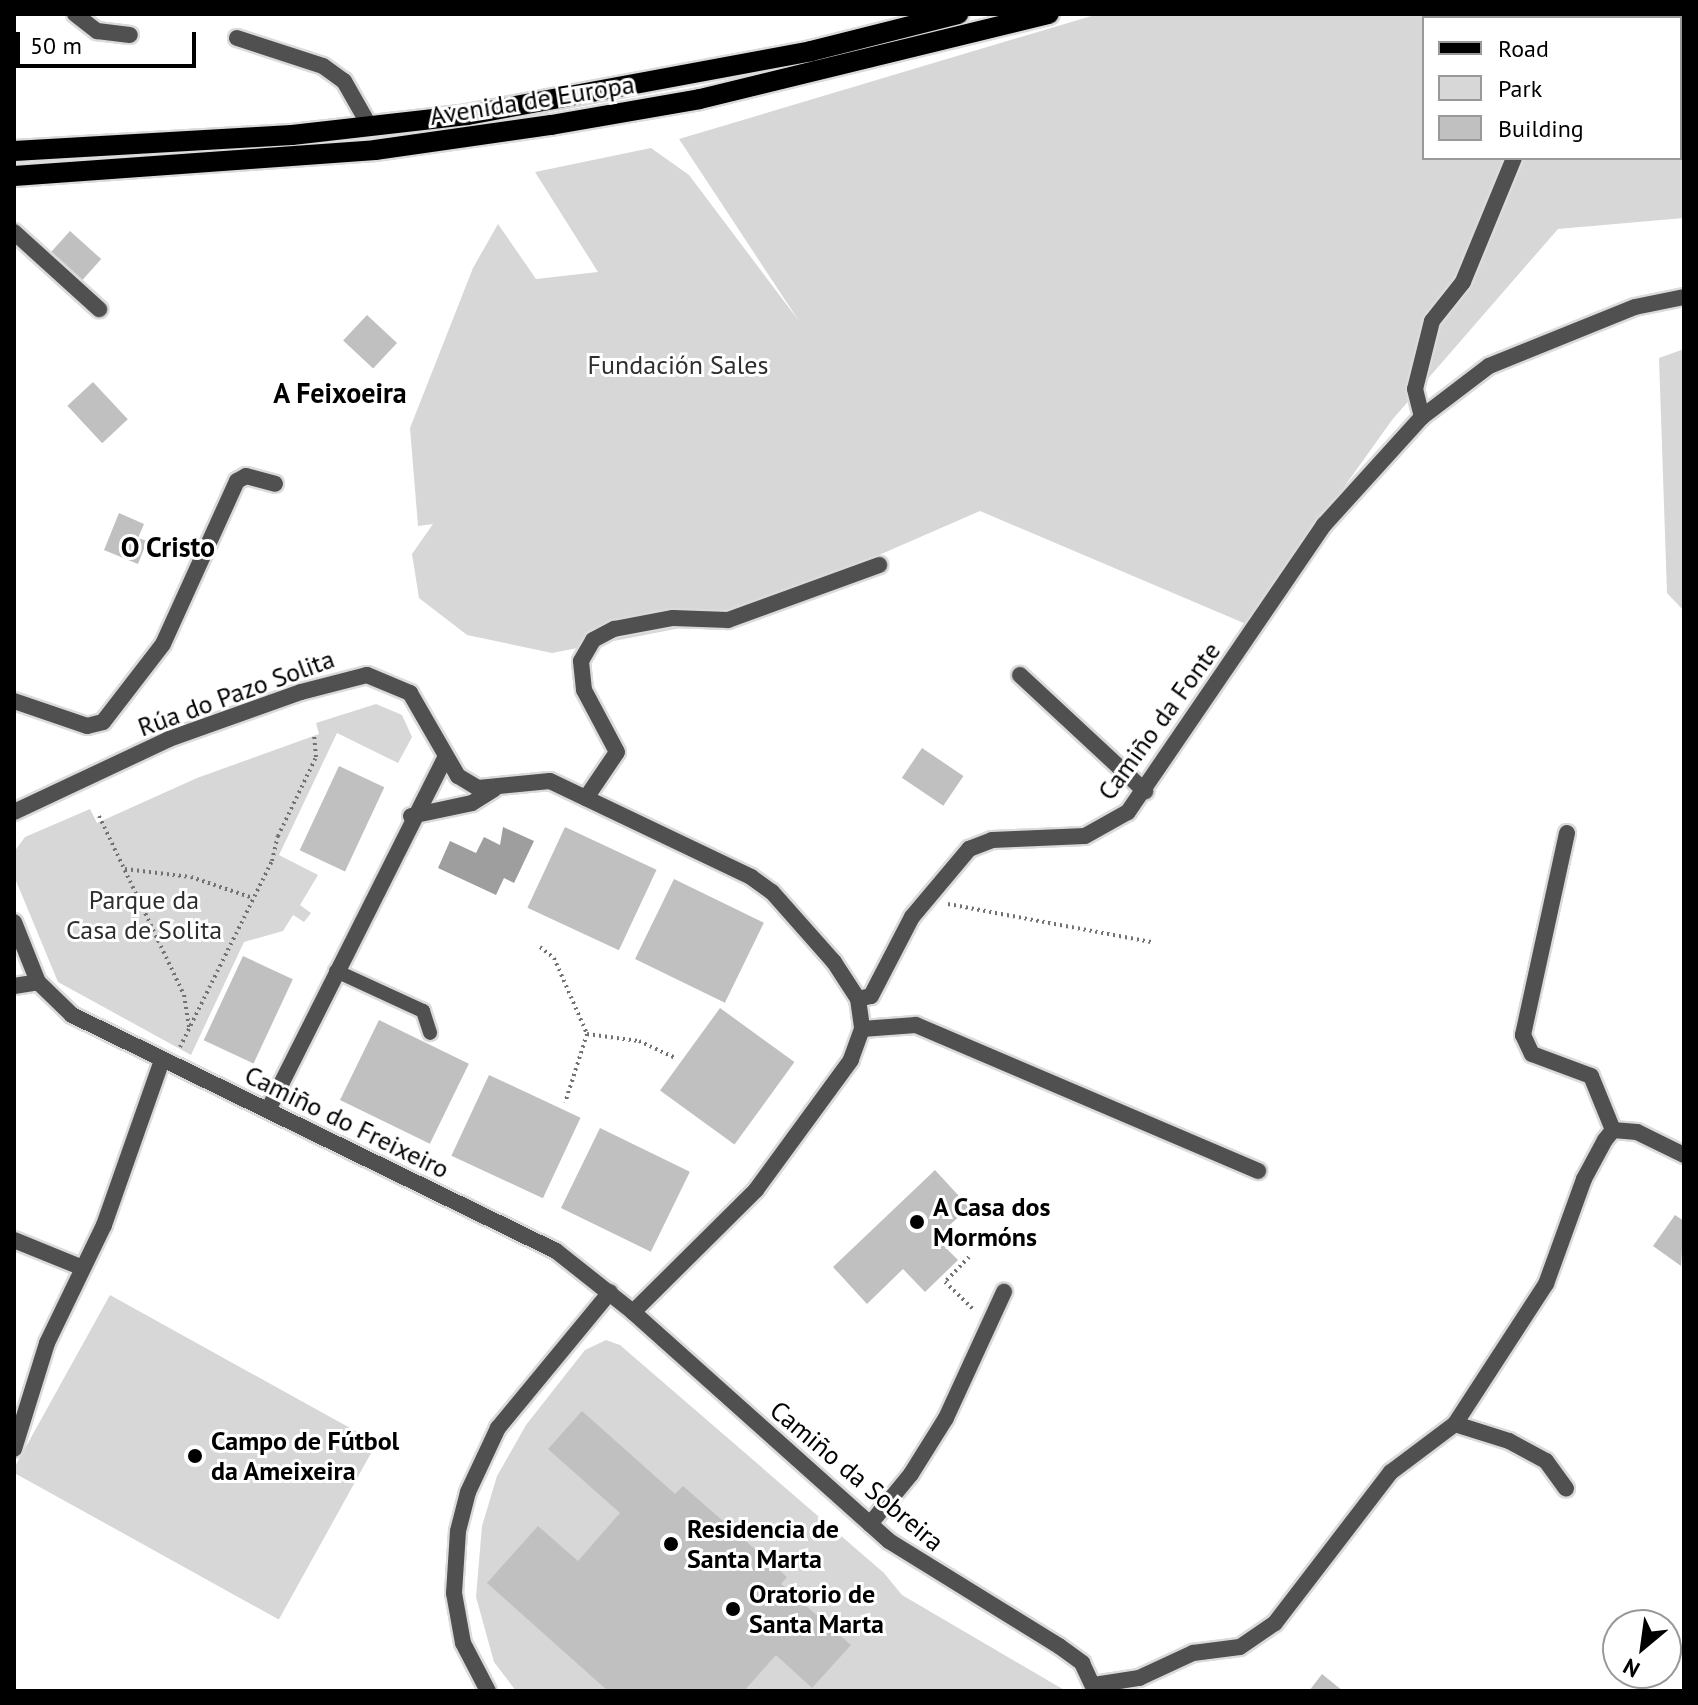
<!DOCTYPE html>
<meta charset="utf-8">
<style>
body{margin:0}
#map{position:relative;width:1698px;height:1705px;overflow:hidden;background:#fff;font-family:"PT Sans",sans-serif}
div>[style]{position:absolute}
.green>*{inset:0;background:#d7d7d7;transform-origin:0 0}
.water>*{inset:0;background:#9e9e9e}
.building>*{inset:0;background:#c0c0c0;transform-origin:0 0}
.path>*{height:4px;margin-top:-2px;transform-origin:0;background:repeating-linear-gradient(90deg,#727272 0 2px,transparent 0 6px)}
.roads{filter:drop-shadow(2px 0 #dbdbdb) drop-shadow(-2px 0 #dbdbdb) drop-shadow(0 2px #dbdbdb) drop-shadow(0 -2px #dbdbdb)}
.service>*{height:14px;margin:-7px;padding:0 7px;transform-origin:7px;border-radius:7px;background:#505050}
.minor>*{height:16px;margin:-8px;padding:0 8px;transform-origin:8px;border-radius:8px;background:#505050}
.primary>*{height:20px;margin:-10px;padding:0 10px;transform-origin:10px;border-radius:10px;background:#000}
.dots>*{width:22px;height:22px;translate:-50% -50%;box-sizing:border-box;border:4px solid #fff;border-radius:50%}
span{translate:-50% -50%;white-space:nowrap;text-align:center;line-height:1.15;-webkit-text-stroke:6px #fff;paint-order:stroke}
.street-label{font-size:26px;color:#000}
.park-label{font-size:26px;color:#2e2e2e}
.poi-label{font-size:26px;color:#000;font-weight:700}
.left{translate:0 -50%;text-align:left}
.neighbourhood-label{font-size:28px;color:#000;font-weight:700}
.frame{position:absolute;inset:0;border:16px solid #000;pointer-events:none}
.legend{position:absolute;left:1422px;top:16px;width:260px;height:144px;box-sizing:border-box;background:#fff;border:2px solid #999;margin:0;padding:10px 14px;list-style:none;font-size:24px;color:#000}
.legend li{display:flex;align-items:center;gap:16px;height:40px}
.legend b{width:40px;border:2px solid #999}
.north{position:absolute;left:1602px;top:1609px;width:80px;height:80px;box-sizing:border-box;background:#fff;border:2px solid #999;border-radius:50%;rotate:209deg;font-size:22px;font-weight:700;line-height:32px;text-align:center;color:#000}
.north::after{content:'';display:block;margin:auto;width:28px;height:36px;background:#000;clip-path:polygon(50% 0,100% 100%,50% 72%,0 100%)}
.scale{position:absolute;left:16px;top:32px;width:180px;height:36px;box-sizing:border-box;border:4px solid #000;border-top:0;padding-left:10px;font-size:24px;line-height:28px;white-space:nowrap;color:#000;-webkit-text-stroke:6px #fff;paint-order:stroke}
</style>
<div id="map">
<div class="green">
<div style="clip-path:polygon(evenodd,1098px 14px,1684px 14px,1684px 218px,1558px 229px,1392px 420px,1246px 624px,980px 511px,737px 617px,552px 653px,467px 635px,419px 598px,412px 554px,433px 524px,418px 526px,410px 428px,473px 268px,498px 224px,536px 279px,598px 272px,535px 172px,651px 148px,689px 175px,799px 321px,679px 139px,1098px 14px,1424px 18px,1680px 18px,1680px 158px,1424px 158px,1424px 18px)"></div>
<div style="clip-path:polygon(1684px 349px,1684px 611px,1667px 593px,1659px 358px)"></div>
<div style="clip-path:polygon(376px 704px,402px 715px,412px 737px,398px 763px,337px 733px,279px 855px,318px 875px,300px 905px,311px 913px,304px 922px,293px 915px,283px 931px,244px 942px,191px 1055px,58px 982px,14px 876px,14px 852px,25px 837px,90px 809px,97px 823px,197px 778px,319px 734px,316px 723px)"></div>
<div style="left:110px;top:1295px;width:305px;height:202px;rotate:29deg"></div>
<div style="clip-path:polygon(606px 1340px,620px 1345px,884px 1573px,902px 1595px,1066px 1691px,516px 1691px,494px 1662px,476px 1597px,482px 1526px,497px 1476px,526px 1425px,585px 1350px)"></div>
</div>
<div class="water">
<div style="clip-path:polygon(503px 827px,534px 841px,514px 883px,504px 878px,496px 895px,438px 868px,450px 841px,476px 853px,484px 837px,500px 845px)"></div>
</div>
<div class="building">
<div style="left:70px;top:231px;width:42px;height:31px;rotate:42deg"></div>
<div style="left:367px;top:315px;width:41px;height:35px;rotate:43deg"></div>
<div style="left:93px;top:382px;width:51px;height:35px;rotate:47deg"></div>
<div style="clip-path:polygon(119px 513px,144px 524px,138px 538px,147px 541px,138px 564px,104px 550px)"></div>
<div style="left:922px;top:748px;width:50px;height:36px;rotate:34deg"></div>
<div style="left:339px;top:766px;width:50px;height:93px;rotate:25deg"></div>
<div style="left:565px;top:827px;width:101px;height:89px;rotate:25deg"></div>
<div style="left:674px;top:879px;width:100px;height:89px;rotate:26deg"></div>
<div style="left:243px;top:956px;width:55px;height:93px;rotate:25deg"></div>
<div style="left:720px;top:1008px;width:92px;height:102px;rotate:36deg"></div>
<div style="left:379px;top:1020px;width:100px;height:89px;rotate:26deg"></div>
<div style="left:489px;top:1075px;width:101px;height:89px;rotate:25deg"></div>
<div style="left:600px;top:1128px;width:100px;height:89px;rotate:26deg"></div>
<div style="clip-path:polygon(935px 1170px,969px 1207px,936px 1238px,958px 1260px,925px 1292px,903px 1269px,867px 1304px,833px 1267px)"></div>
<div style="clip-path:polygon(1675px 1215px,1684px 1221px,1681px 1266px,1653px 1246px)"></div>
<div style="clip-path:polygon(582px 1411px,675px 1494px,683px 1486px,787px 1577px,781px 1584px,851px 1645px,812px 1688px,776px 1655px,744px 1691px,608px 1691px,487px 1583px,538px 1526px,578px 1561px,620px 1513px,548px 1449px)"></div>
<div style="clip-path:polygon(1322px 1674px,1343px 1691px,1309px 1691px)"></div>
</div>
<div class="path">
<div style="left:99px;top:816px;width:198px;rotate:64.6deg"></div>
<div style="left:184px;top:995px;width:33px;rotate:81deg"></div>
<div style="left:125px;top:869px;width:66px;rotate:6.9deg"></div>
<div style="left:191px;top:877px;width:65px;rotate:18.7deg"></div>
<div style="left:948px;top:904px;width:208px;rotate:10.6deg"></div>
<div style="left:540px;top:947px;width:18px;rotate:38deg"></div>
<div style="left:554px;top:958px;width:83px;rotate:66.5deg"></div>
<div style="left:587px;top:1034px;width:72px;rotate:107.7deg"></div>
<div style="left:587px;top:1034px;width:52px;rotate:7.7deg"></div>
<div style="left:639px;top:1041px;width:40px;rotate:25deg"></div>
<div style="left:180px;top:1047px;width:208px;rotate:-63.7deg"></div>
<div style="left:272px;top:861px;width:26px;rotate:-77deg"></div>
<div style="left:278px;top:836px;width:88px;rotate:-64.3deg"></div>
<div style="left:316px;top:757px;width:24px;rotate:-95deg"></div>
<div style="left:969px;top:1257px;width:35px;rotate:134deg"></div>
<div style="left:945px;top:1282px;width:42px;rotate:44deg"></div>
</div>
<div class="roads">
<div class="service">
<div style="left:336px;top:971px;width:96px;rotate:24.7deg"></div>
<div style="left:423px;top:1011px;width:23px;rotate:72deg"></div>
</div>
<div class="minor">
<div style="left:75px;top:14px;width:28px;rotate:38deg"></div>
<div style="left:97px;top:31px;width:33px;rotate:7deg"></div>
<div style="left:1572px;top:18px;width:4px;rotate:-90deg"></div>
<div style="left:237px;top:38px;width:90px;rotate:18deg"></div>
<div style="left:323px;top:66px;width:26px;rotate:36deg"></div>
<div style="left:344px;top:81px;width:51px;rotate:60.4deg"></div>
<div style="left:1514px;top:158px;width:134px;rotate:112.4deg"></div>
<div style="left:1463px;top:282px;width:50px;rotate:128.5deg"></div>
<div style="left:1432px;top:321px;width:70px;rotate:104deg"></div>
<div style="left:1415px;top:389px;width:29px;rotate:76deg"></div>
<div style="left:1422px;top:417px;width:84px;rotate:-37.3deg"></div>
<div style="left:1489px;top:366px;width:157px;rotate:-22deg"></div>
<div style="left:1635px;top:307px;width:50px;rotate:-11.5deg"></div>
<div style="left:14px;top:232px;width:115px;rotate:42.2deg"></div>
<div style="left:1020px;top:675px;width:171px;rotate:42.9deg"></div>
<div style="left:14px;top:701px;width:77px;rotate:18.9deg"></div>
<div style="left:87px;top:726px;width:16px;rotate:-14deg"></div>
<div style="left:103px;top:722px;width:98px;rotate:-52.4deg"></div>
<div style="left:163px;top:644px;width:179px;rotate:-65.6deg"></div>
<div style="left:237px;top:481px;width:10px;rotate:-29deg"></div>
<div style="left:246px;top:476px;width:30px;rotate:15deg"></div>
<div style="left:586px;top:798px;width:55px;rotate:-56deg"></div>
<div style="left:617px;top:752px;width:70px;rotate:-118deg"></div>
<div style="left:584px;top:690px;width:29px;rotate:-96deg"></div>
<div style="left:581px;top:661px;width:24px;rotate:-60deg"></div>
<div style="left:593px;top:640px;width:24px;rotate:-28deg"></div>
<div style="left:614px;top:629px;width:60px;rotate:-10.6deg"></div>
<div style="left:673px;top:618px;width:55px;rotate:2.1deg"></div>
<div style="left:728px;top:620px;width:161px;rotate:-20deg"></div>
<div style="left:14px;top:812px;width:171px;rotate:-25.2deg"></div>
<div style="left:169px;top:739px;width:140px;rotate:-19.6deg"></div>
<div style="left:301px;top:692px;width:68px;rotate:-14.4deg"></div>
<div style="left:367px;top:675px;width:47px;rotate:22.7deg"></div>
<div style="left:410px;top:693px;width:96px;rotate:60deg"></div>
<div style="left:458px;top:776px;width:23px;rotate:31deg"></div>
<div style="left:478px;top:788px;width:72px;rotate:-5.6deg"></div>
<div style="left:550px;top:781px;width:223px;rotate:25.5deg"></div>
<div style="left:751px;top:877px;width:26px;rotate:36deg"></div>
<div style="left:772px;top:892px;width:94px;rotate:48.5deg"></div>
<div style="left:834px;top:962px;width:44px;rotate:57deg"></div>
<div style="left:858px;top:999px;width:30px;rotate:82deg"></div>
<div style="left:862px;top:1029px;width:33px;rotate:110deg"></div>
<div style="left:851px;top:1060px;width:161px;rotate:126.2deg"></div>
<div style="left:756px;top:1190px;width:173px;rotate:135.2deg"></div>
<div style="left:411px;top:816px;width:62px;rotate:-12deg"></div>
<div style="left:472px;top:803px;width:26px;rotate:-32deg"></div>
<div style="left:1567px;top:833px;width:207px;rotate:102.3deg"></div>
<div style="left:1523px;top:1035px;width:21px;rotate:65deg"></div>
<div style="left:1532px;top:1054px;width:63px;rotate:20.4deg"></div>
<div style="left:1591px;top:1076px;width:58px;rotate:67.8deg"></div>
<div style="left:14px;top:922px;width:65px;rotate:68.2deg"></div>
<div style="left:38px;top:982px;width:47px;rotate:44.1deg"></div>
<div style="left:72px;top:1015px;width:538px;rotate:25.99deg"></div>
<div style="left:556px;top:1251px;width:98px;rotate:38.4deg"></div>
<div style="left:633px;top:1312px;width:343px;rotate:41.8deg"></div>
<div style="left:889px;top:1541px;width:200px;rotate:31.7deg"></div>
<div style="left:1059px;top:1646px;width:29px;rotate:36deg"></div>
<div style="left:1082px;top:1663px;width:31px;rotate:65deg"></div>
<div style="left:14px;top:986px;width:24px;rotate:-9deg"></div>
<div style="left:858px;top:999px;width:13px;rotate:-13deg"></div>
<div style="left:871px;top:996px;width:89px;rotate:-62.6deg"></div>
<div style="left:912px;top:917px;width:89px;rotate:-50deg"></div>
<div style="left:969px;top:849px;width:25px;rotate:-21deg"></div>
<div style="left:992px;top:840px;width:93px;rotate:-2.5deg"></div>
<div style="left:1085px;top:836px;width:49px;rotate:-29.2deg"></div>
<div style="left:1128px;top:812px;width:348px;rotate:-55.7deg"></div>
<div style="left:1324px;top:525px;width:146px;rotate:-47.8deg"></div>
<div style="left:862px;top:1029px;width:54px;rotate:-4.2deg"></div>
<div style="left:916px;top:1025px;width:372px;rotate:23.1deg"></div>
<div style="left:268px;top:1110px;width:394px;rotate:-63.3deg"></div>
<div style="left:14px;top:1240px;width:74px;rotate:22.1deg"></div>
<div style="left:1455px;top:1424px;width:57px;rotate:17.5deg"></div>
<div style="left:1509px;top:1441px;width:42px;rotate:28.4deg"></div>
<div style="left:1546px;top:1461px;width:34px;rotate:54deg"></div>
<div style="left:14px;top:1449px;width:111px;rotate:-72.7deg"></div>
<div style="left:47px;top:1343px;width:131px;rotate:-64.2deg"></div>
<div style="left:104px;top:1225px;width:175px;rotate:-70.6deg"></div>
<div style="left:870px;top:1524px;width:65px;rotate:-50.6deg"></div>
<div style="left:911px;top:1474px;width:66px;rotate:-58deg"></div>
<div style="left:946px;top:1418px;width:139px;rotate:-65.3deg"></div>
<div style="left:1094px;top:1685px;width:46px;rotate:-8.8deg"></div>
<div style="left:1139px;top:1678px;width:60px;rotate:-24.8deg"></div>
<div style="left:1193px;top:1653px;width:47px;rotate:-7.3deg"></div>
<div style="left:1240px;top:1647px;width:42px;rotate:-34.4deg"></div>
<div style="left:1275px;top:1623px;width:190px;rotate:-52.5deg"></div>
<div style="left:1391px;top:1472px;width:80px;rotate:-36.9deg"></div>
<div style="left:1455px;top:1424px;width:167px;rotate:-57deg"></div>
<div style="left:1546px;top:1284px;width:112px;rotate:-70.1deg"></div>
<div style="left:1584px;top:1179px;width:44px;rotate:-61.7deg"></div>
<div style="left:1605px;top:1140px;width:13px;rotate:-51deg"></div>
<div style="left:1613px;top:1130px;width:24px;rotate:5deg"></div>
<div style="left:1637px;top:1132px;width:52px;rotate:26.1deg"></div>
<div style="left:488px;top:1691px;width:54px;rotate:-117.5deg"></div>
<div style="left:463px;top:1643px;width:51px;rotate:-100.2deg"></div>
<div style="left:454px;top:1593px;width:62px;rotate:-86.3deg"></div>
<div style="left:458px;top:1531px;width:40px;rotate:-75.6deg"></div>
<div style="left:468px;top:1492px;width:71px;rotate:-64.9deg"></div>
<div style="left:498px;top:1428px;width:176px;rotate:-50.5deg"></div>
</div>
<div class="primary">
<div style="left:14px;top:151px;width:278px;rotate:-3.3deg"></div>
<div style="left:292px;top:135px;width:176px;rotate:-6.5deg"></div>
<div style="left:467px;top:115px;width:350px;rotate:-10.5deg"></div>
<div style="left:811px;top:51px;width:152px;rotate:-14.1deg"></div>
<div style="left:14px;top:176px;width:362px;rotate:-4.1deg"></div>
<div style="left:375px;top:150px;width:178px;rotate:-8.1deg"></div>
<div style="left:551px;top:125px;width:151px;rotate:-9.9deg"></div>
<div style="left:700px;top:99px;width:359px;rotate:-13.7deg"></div>
</div>
</div>
<div class="dots">
<div style="left:917px;top:1222px;background:#000"></div>
<div style="left:195px;top:1456px;background:#000"></div>
<div style="left:671px;top:1544px;background:#000"></div>
<div style="left:733px;top:1609px;background:#000"></div>
</div>
<div class="street-label">
<span style="left:532px;top:100px;rotate:-9deg">Avenida de Europa</span>
<span style="left:236px;top:693px;rotate:-20deg">Rúa do Pazo Solita</span>
<span style="left:1159px;top:721px;rotate:-54deg">Camiño da Fonte</span>
<span style="left:347px;top:1122px;rotate:26deg">Camiño do Freixeiro</span>
<span style="left:857px;top:1476px;rotate:40deg">Camiño da Sobreira</span>
</div>
<div class="park-label">
<span style="left:678px;top:365px">Fundación Sales</span>
<span style="left:144px;top:915px">Parque da<br>Casa de Solita</span>
</div>
<div class="poi-label">
<span class="left" style="left:933px;top:1222px">A Casa dos<br>Mormóns</span>
<span class="left" style="left:211px;top:1456px">Campo de Fútbol<br>da Ameixeira</span>
<span class="left" style="left:687px;top:1544px">Residencia de<br>Santa Marta</span>
<span class="left" style="left:749px;top:1609px">Oratorio de<br>Santa Marta</span>
</div>
<div class="neighbourhood-label">
<span style="left:340px;top:393px">A Feixoeira</span>
<span style="left:168px;top:547px">O Cristo</span>
</div>
<div class="frame"></div>
<ul class="legend">
<li><b style="height:10px;background:#000"></b>Road</li>
<li><b style="height:22px;background:#d7d7d7"></b>Park</li>
<li><b style="height:22px;background:#c0c0c0"></b>Building</li>
</ul>
<div class="north">N</div>
<div class="scale">50 m</div>
</div>
